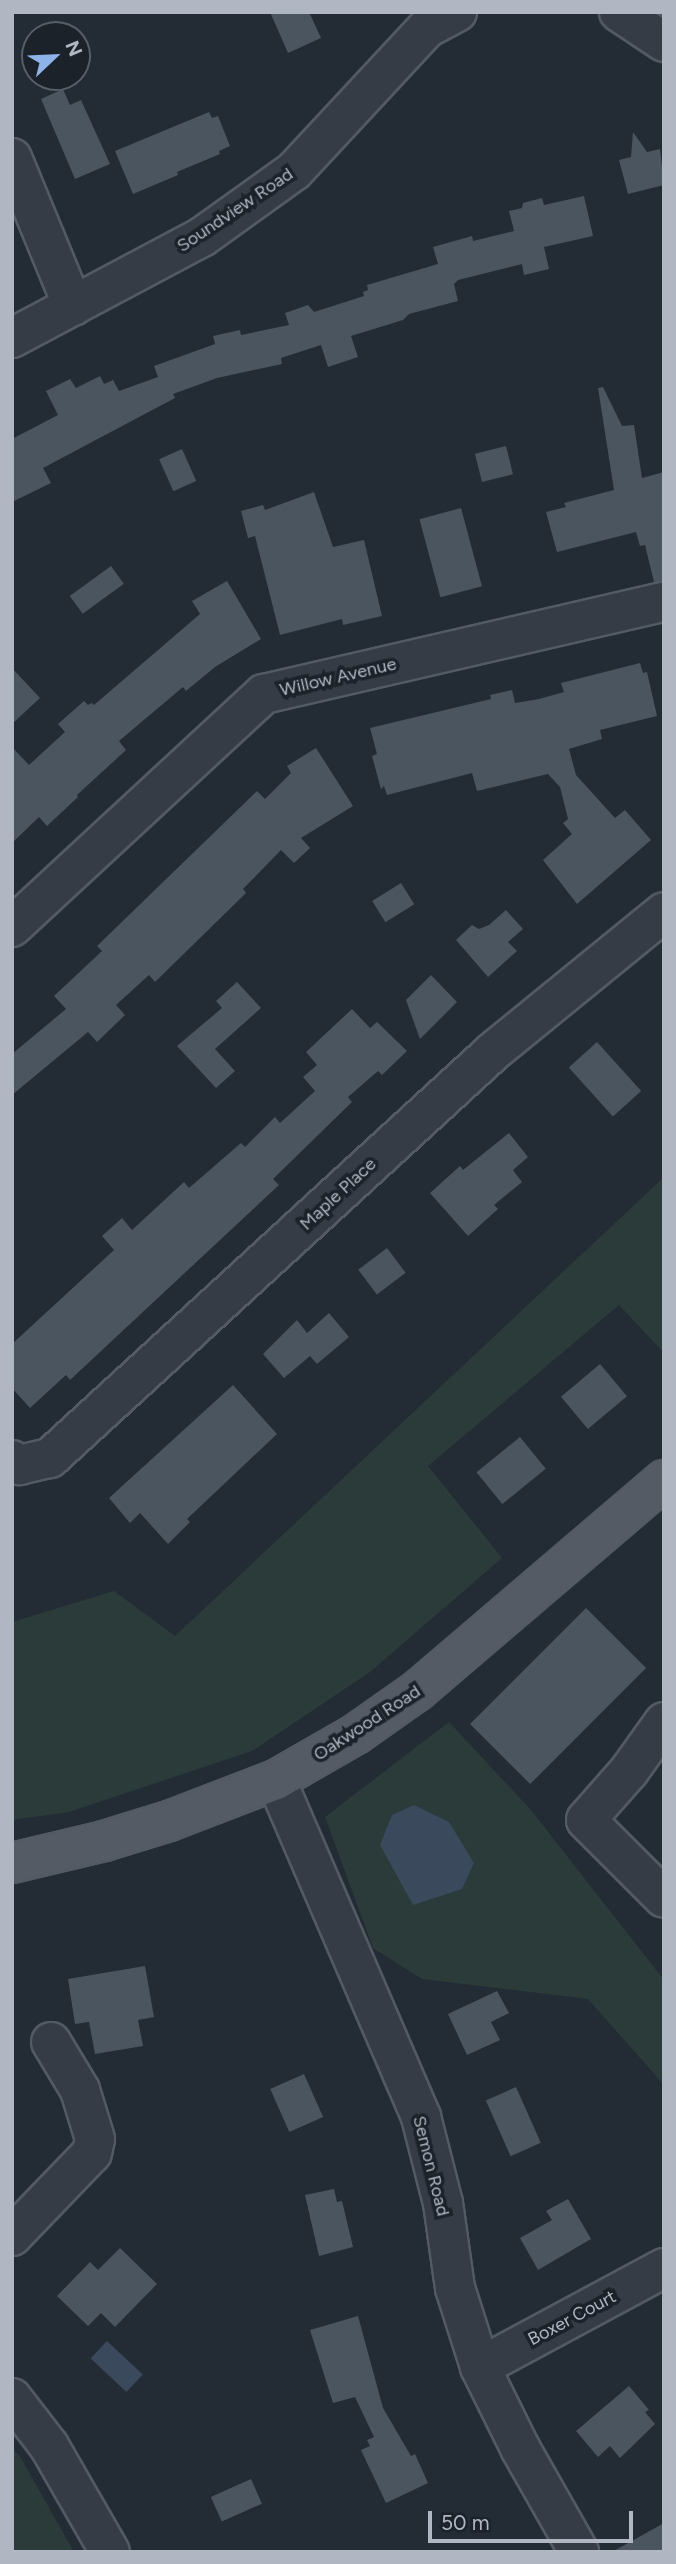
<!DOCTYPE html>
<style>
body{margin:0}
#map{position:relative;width:676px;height:2564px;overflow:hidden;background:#232b34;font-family:Figtree,sans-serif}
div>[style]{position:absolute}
.green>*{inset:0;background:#2b3b3a}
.water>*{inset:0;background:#3a495c;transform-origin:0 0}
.building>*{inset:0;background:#4b5560;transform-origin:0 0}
.roads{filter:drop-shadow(2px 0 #535a63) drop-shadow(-2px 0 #535a63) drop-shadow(0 2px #535a63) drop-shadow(0 -2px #535a63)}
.minor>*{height:38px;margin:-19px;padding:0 19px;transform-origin:19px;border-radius:19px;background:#363c45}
.major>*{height:38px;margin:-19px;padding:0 19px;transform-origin:19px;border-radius:19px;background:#545b65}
span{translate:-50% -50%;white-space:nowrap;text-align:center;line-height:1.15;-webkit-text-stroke:7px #1b222a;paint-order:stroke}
.street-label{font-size:18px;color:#b0b7c2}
.frame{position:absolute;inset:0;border:14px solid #b0b7c2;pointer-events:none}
.north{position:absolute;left:21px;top:21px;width:70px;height:70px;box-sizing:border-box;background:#1b222a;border:2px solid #575e67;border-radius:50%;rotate:67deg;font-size:19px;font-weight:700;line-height:28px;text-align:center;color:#b0b7c2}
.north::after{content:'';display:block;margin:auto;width:24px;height:32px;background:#8eb3e9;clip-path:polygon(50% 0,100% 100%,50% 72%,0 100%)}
.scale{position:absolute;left:428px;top:2511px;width:205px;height:32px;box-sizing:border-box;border:4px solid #b0b7c2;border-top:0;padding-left:9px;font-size:21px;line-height:24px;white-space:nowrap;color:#b0b7c2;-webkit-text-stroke:5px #1b222a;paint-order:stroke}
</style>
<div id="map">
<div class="green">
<div style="clip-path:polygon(664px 1177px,664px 1353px,619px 1305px,428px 1466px,502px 1558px,370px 1672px,252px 1751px,69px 1812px,12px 1820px,12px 1622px,114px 1591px,175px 1636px)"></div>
<div style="clip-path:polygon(449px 1722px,531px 1810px,664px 1980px,664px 2085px,588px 1999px,422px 1979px,373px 1948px,325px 1817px)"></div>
<div style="clip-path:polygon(12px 2448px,21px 2458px,74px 2552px,12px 2552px)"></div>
</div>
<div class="water">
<div style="clip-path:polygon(414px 1805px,449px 1822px,474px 1863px,462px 1889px,413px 1905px,380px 1845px,392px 1815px)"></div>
<div style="left:107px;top:2341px;width:49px;height:24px;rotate:43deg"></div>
</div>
<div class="building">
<div style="clip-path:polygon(270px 12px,309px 12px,321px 38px,288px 53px)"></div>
<div style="clip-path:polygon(63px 89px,70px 105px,81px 100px,110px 164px,75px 179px,41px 99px)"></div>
<div style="clip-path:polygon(209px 112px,212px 118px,218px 116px,230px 146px,219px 151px,220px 154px,177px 172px,178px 175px,133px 194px,115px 151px)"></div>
<div style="clip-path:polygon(633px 132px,647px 152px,660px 149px,664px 185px,628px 194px,619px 160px,631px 157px)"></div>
<div style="clip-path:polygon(584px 196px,593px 236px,544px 247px,549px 269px,524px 275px,522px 264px,458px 280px,454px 284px,458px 301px,409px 314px,403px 320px,351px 336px,358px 357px,328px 367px,321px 345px,281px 358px,282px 364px,217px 378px,173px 394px,175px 398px,43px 468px,51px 483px,12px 502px,12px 439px,58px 415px,46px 391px,70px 379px,76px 388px,100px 376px,104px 384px,113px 380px,119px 391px,158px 377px,154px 366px,215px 344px,213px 336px,240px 330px,241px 335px,289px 325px,285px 313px,308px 305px,314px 312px,364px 296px,363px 292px,368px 290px,367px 285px,438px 264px,433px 247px,472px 236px,473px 241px,514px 231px,509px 211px,522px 208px,523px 203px,542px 198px,544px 205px)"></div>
<div style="clip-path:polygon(603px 387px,622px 426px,634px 425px,642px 478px,664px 472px,664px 581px,654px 582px,645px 545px,640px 546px,636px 532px,557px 552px,546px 512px,566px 507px,564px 503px,614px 490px,598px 388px)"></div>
<div style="left:506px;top:446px;width:29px;height:32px;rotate:76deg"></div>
<div style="left:182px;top:449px;width:35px;height:25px;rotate:66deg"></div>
<div style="clip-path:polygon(314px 492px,333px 547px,364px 540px,382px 616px,343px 625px,342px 619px,280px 635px,255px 536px,248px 538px,241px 511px,263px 505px,265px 510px)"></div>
<div style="left:461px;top:508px;width:81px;height:43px;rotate:75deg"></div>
<div style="left:111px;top:566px;width:22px;height:51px;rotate:54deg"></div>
<div style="clip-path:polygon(227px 581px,261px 639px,215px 667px,186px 691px,183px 687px,119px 741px,126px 750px,77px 795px,78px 797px,47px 826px,39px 817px,12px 843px,12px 747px,29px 765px,65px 732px,58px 724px,84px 701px,88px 705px,92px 703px,94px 705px,200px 614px,192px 601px)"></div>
<div style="clip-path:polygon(640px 663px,643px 673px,647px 672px,657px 716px,600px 730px,602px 739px,569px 749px,576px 775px,615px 818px,625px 810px,651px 840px,577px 904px,543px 860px,572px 834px,563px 823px,568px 819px,560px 787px,548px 774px,477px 791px,472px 773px,387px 795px,384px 786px,381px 789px,372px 756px,377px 754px,370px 728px,491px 699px,490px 695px,512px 690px,515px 703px,539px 699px,564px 692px,561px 683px)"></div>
<div style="clip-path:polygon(12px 668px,40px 698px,12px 724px)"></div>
<div style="clip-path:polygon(316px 748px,353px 806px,301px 838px,310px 848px,294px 863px,281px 850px,243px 889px,246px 893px,155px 982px,149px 975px,116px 1005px,125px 1015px,97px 1042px,88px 1032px,12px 1095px,12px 1054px,66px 1009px,54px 996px,102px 951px,97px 946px,257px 791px,265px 799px,291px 773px,287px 766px)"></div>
<div style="left:401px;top:883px;width:25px;height:34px;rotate:58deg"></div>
<div style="clip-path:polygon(506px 910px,523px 929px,508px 942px,517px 951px,488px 977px,456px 940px,472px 925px,479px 929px,489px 925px)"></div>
<div style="clip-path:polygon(431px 975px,457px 1002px,420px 1039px,406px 1000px)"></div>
<div style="clip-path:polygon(237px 982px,261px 1008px,215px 1049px,235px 1071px,216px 1088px,177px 1046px,222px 1008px,216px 1001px)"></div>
<div style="clip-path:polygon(352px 1009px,370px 1028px,377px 1022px,407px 1051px,382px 1075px,378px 1071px,348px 1097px,352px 1102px,273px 1179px,279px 1185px,70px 1380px,66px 1375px,30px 1408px,12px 1388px,12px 1344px,114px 1250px,102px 1236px,122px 1218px,132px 1230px,184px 1182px,189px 1188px,241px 1143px,245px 1147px,275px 1117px,280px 1123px,315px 1091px,303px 1077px,317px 1065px,306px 1052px)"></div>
<div style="left:597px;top:1042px;width:66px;height:38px;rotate:48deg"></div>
<div style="clip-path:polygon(509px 1133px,528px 1157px,513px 1170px,522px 1182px,494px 1205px,498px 1209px,468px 1236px,430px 1193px,460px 1166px,463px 1170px)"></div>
<div style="left:387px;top:1248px;width:31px;height:36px;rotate:53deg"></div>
<div style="clip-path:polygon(329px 1313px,349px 1337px,317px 1364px,310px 1356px,284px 1378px,263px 1354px,297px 1320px,307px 1333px)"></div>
<div style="left:600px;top:1364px;width:42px;height:51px;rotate:50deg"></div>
<div style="clip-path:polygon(233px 1385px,277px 1434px,187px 1519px,190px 1522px,168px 1544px,140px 1513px,130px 1523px,109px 1498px)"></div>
<div style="left:520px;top:1437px;width:41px;height:56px;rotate:51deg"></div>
<div style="left:586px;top:1608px;width:85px;height:164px;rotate:45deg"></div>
<div style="clip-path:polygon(145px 1966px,154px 2017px,138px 2020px,143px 2046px,95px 2054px,89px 2022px,75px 2024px,68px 1979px)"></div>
<div style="clip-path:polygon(497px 1991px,509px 2013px,491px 2022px,500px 2040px,467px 2055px,448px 2014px)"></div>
<div style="left:304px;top:2074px;width:47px;height:37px;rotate:66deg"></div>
<div style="left:516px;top:2087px;width:61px;height:33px;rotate:66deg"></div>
<div style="clip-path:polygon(334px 2189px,337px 2202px,342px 2201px,353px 2247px,319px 2256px,305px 2195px)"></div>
<div style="clip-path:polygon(568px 2199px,591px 2239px,538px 2270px,520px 2238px,552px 2220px,546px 2211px)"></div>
<div style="clip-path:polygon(120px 2248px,157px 2284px,115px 2327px,101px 2313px,88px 2326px,57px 2296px,90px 2262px,98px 2270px)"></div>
<div style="clip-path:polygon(358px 2316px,383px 2408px,411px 2456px,415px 2454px,428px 2483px,386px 2503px,361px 2450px,370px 2446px,367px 2440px,374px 2437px,355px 2397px,333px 2403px,310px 2330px)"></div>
<div style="clip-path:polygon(629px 2386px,649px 2410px,645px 2412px,655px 2424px,620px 2458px,610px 2446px,598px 2457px,576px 2431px)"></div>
<div style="left:251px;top:2479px;width:27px;height:44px;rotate:66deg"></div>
<div style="clip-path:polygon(664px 2523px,664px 2552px,612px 2552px)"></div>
</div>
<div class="roads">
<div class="minor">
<div style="left:619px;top:12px;width:54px;rotate:33.7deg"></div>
<div style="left:12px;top:158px;width:160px;rotate:67.6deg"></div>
<div style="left:12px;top:338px;width:215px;rotate:-28deg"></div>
<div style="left:202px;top:237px;width:113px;rotate:-35.7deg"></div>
<div style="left:294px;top:171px;width:195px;rotate:-47.1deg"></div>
<div style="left:427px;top:28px;width:34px;rotate:-28deg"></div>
<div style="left:12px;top:927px;width:343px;rotate:-42.8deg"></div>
<div style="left:264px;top:694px;width:410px;rotate:-13deg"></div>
<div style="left:12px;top:1460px;width:9px;rotate:36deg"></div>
<div style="left:19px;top:1465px;width:32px;rotate:-13deg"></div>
<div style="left:50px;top:1458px;width:604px;rotate:-42.52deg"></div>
<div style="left:495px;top:1050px;width:218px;rotate:-39.2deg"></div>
<div style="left:664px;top:1722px;width:60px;rotate:125.5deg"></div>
<div style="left:629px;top:1771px;width:65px;rotate:131.3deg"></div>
<div style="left:586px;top:1820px;width:110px;rotate:45deg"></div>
<div style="left:276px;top:1780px;width:367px;rotate:66.7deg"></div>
<div style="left:421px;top:2117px;width:89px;rotate:75.7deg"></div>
<div style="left:443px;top:2203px;width:86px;rotate:82deg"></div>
<div style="left:455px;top:2288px;width:83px;rotate:72.4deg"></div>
<div style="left:480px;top:2367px;width:90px;rotate:63.7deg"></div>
<div style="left:520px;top:2448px;width:120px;rotate:60.4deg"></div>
<div style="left:12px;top:2236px;width:115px;rotate:-46.1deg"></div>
<div style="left:92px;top:2153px;width:14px;rotate:-78deg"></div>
<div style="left:95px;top:2139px;width:51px;rotate:-107deg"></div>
<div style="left:80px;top:2090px;width:56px;rotate:-121.1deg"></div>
<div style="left:480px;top:2367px;width:209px;rotate:-28.3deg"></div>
<div style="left:12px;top:2398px;width:61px;rotate:52.4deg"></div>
<div style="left:49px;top:2446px;width:122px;rotate:60.1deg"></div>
</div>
<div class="major">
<div style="left:12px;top:1863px;width:95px;rotate:-13.4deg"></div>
<div style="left:104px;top:1841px;width:68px;rotate:-17.1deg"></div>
<div style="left:169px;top:1821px;width:115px;rotate:-21deg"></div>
<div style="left:276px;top:1780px;width:92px;rotate:-29.9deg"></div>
<div style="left:356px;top:1734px;width:75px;rotate:-35.2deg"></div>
<div style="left:417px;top:1691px;width:325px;rotate:-40.5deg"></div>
</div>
</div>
<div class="street-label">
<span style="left:235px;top:210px;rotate:-34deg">Soundview Road</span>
<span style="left:338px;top:677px;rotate:-13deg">Willow Avenue</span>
<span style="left:338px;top:1194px;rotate:-43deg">Maple Place</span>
<span style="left:367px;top:1723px;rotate:-33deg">Oakwood Road</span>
<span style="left:431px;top:2166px;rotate:76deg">Semon Road</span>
<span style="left:572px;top:2318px;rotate:-28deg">Boxer Court</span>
</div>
<div class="frame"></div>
<div class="north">N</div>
<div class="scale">50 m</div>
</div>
